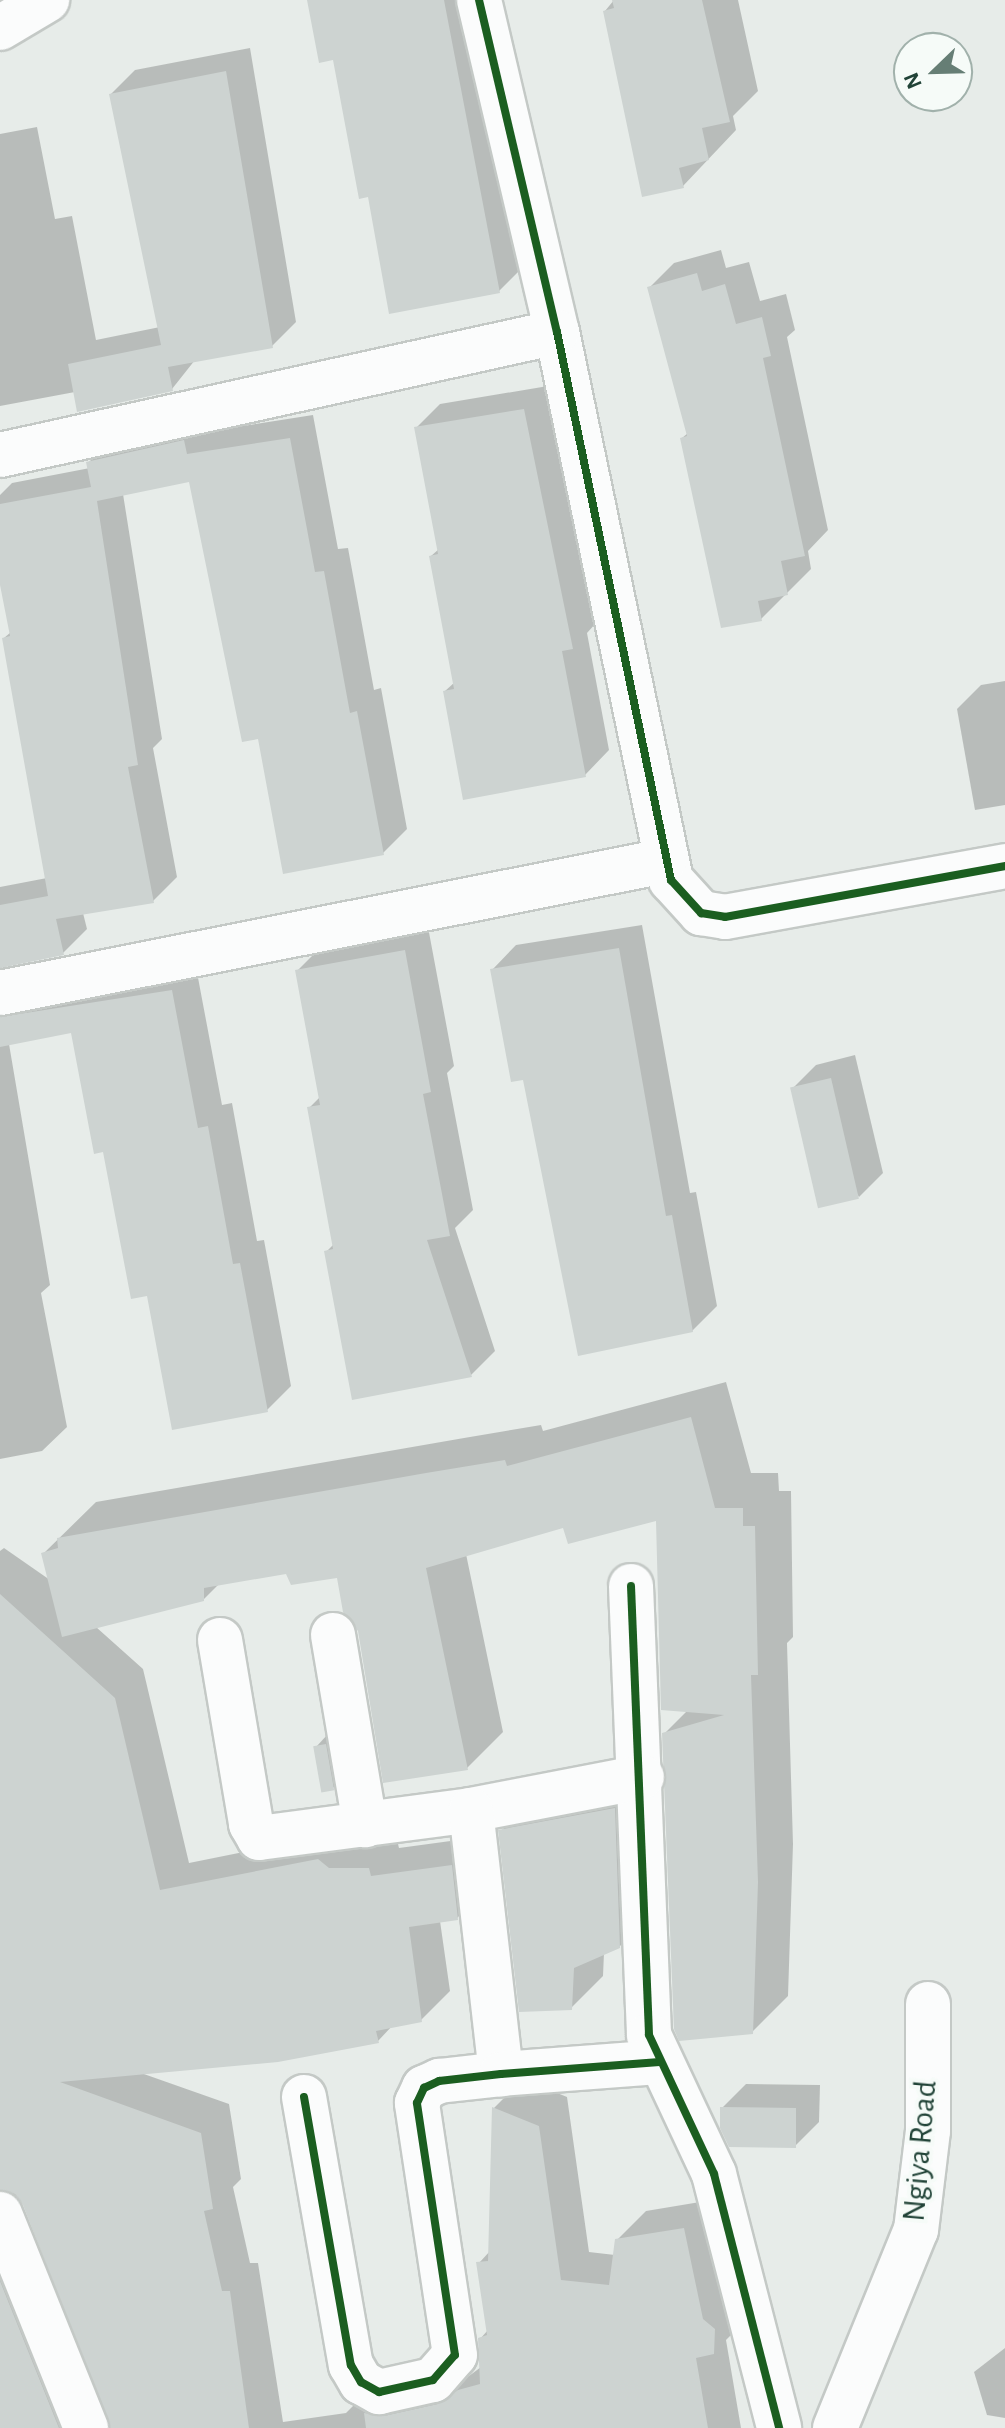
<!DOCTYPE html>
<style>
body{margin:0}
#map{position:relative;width:1005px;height:2428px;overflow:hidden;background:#e7ece9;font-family:"Alegreya Sans",sans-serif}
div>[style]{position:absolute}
.shadow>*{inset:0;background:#0003}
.building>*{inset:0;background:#cdd3d1;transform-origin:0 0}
.roads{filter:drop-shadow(2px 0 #c4c9c6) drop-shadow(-2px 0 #c4c9c6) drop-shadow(0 2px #c4c9c6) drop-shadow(0 -2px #c4c9c6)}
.minor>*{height:44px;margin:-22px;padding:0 22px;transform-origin:22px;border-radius:22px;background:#fbfcfc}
.secondary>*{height:44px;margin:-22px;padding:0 22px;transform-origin:22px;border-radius:22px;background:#fbfcfc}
.cycleway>*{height:8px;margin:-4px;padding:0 4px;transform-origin:4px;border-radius:4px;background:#1b5e20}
span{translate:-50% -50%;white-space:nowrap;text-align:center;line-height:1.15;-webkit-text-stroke:8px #f6fbf8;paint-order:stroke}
.street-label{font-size:32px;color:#214337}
.north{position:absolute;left:893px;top:32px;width:80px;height:80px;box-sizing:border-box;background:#f6fbf8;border:2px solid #a1b1ab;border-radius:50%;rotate:247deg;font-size:22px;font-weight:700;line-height:32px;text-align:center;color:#214337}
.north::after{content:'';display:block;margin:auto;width:28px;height:36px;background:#667e75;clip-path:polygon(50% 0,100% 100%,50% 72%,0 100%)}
</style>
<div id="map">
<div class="shadow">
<div style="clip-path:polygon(309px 0,471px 0,523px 267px,499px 291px,369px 195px,335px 58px)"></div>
<div style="clip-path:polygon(614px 0,738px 0,758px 91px,733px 116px,736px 130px,683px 186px,605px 11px)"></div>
<div style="clip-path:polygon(250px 48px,296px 322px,272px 346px,195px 360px,172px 389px,75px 392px,0 406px,0 134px,37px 127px,55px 219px,72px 216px,96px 340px,160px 327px,111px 94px,135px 70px)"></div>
<div style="clip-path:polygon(721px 250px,726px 268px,749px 262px,760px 301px,786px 294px,795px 330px,787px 337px,828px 530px,808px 551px,811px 569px,761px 619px,682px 438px,688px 433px,650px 287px,674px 263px)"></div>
<div style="clip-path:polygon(548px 386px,596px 623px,587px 633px,609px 750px,585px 775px,445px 691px,455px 682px,431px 556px,439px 549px,416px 428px,440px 404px)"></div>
<div style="clip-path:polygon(313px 415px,338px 549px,348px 548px,374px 690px,381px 688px,407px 829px,383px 853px,260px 737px,191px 480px,123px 494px,162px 739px,153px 748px,177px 877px,153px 901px,83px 913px,87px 929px,63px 953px,0 968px,0 887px,47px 878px,4px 638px,11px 632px,0 574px,0 495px,12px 483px,90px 468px,89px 462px,113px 438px,208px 417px,211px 431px)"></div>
<div style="clip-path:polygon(1005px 681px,1005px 805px,975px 810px,957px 709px,981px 685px)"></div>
<div style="clip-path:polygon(642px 925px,690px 1193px,696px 1192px,717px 1306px,692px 1331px,524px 1078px,492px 970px,516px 945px)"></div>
<div style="clip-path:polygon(428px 927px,454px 1066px,447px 1073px,473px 1210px,455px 1228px,495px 1351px,471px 1375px,326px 1252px,334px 1244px,309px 1108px,320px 1097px,297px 971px,321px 947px)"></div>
<div style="clip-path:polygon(196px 967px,222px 1105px,232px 1103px,257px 1241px,264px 1240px,291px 1386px,267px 1410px,149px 1293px,72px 1031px,9px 1044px,50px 1285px,41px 1293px,67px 1427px,42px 1451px,0 1459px,0 975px)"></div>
<div style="clip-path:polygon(855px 1055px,883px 1173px,859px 1197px,792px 1089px,816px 1065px)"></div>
<div style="clip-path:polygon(evenodd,726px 1382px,751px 1473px,778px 1473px,779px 1491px,791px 1491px,793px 1637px,787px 1643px,793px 1844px,788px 1996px,752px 2032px,664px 1734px,688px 1710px,658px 1518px,564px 1526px,466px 1554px,503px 1732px,467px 1768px,385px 1782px,360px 1630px,338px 1575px,287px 1572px,220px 1583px,203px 1600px,96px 1627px,143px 1669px,189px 1863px,347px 1831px,397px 1840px,399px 1848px,480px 1837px,486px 1889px,457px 1918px,440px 1921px,450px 1991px,421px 2020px,393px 2025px,378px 2041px,141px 2073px,229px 2104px,241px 2179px,233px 2187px,250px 2263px,258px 2263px,283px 2422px,346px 2413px,367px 2392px,469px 2376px,481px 2367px,480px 2339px,488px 2330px,479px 2263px,490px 2251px,494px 2108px,523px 2079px,567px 2097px,589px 2252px,615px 2255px,617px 2240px,646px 2211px,712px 2200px,742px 2324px,726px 2340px,741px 2428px,0 2428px,0 1551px,4px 1548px,50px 1580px,43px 1554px,96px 1502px,464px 1438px,541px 1425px,543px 1431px,726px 1382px,4px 2187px,25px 2203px,109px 2422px,91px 2409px,4px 2187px)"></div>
<div style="clip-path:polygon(328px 1734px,345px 1776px,333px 1788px,316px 1747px)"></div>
<div style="clip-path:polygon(646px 1777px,652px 1915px,619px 1947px,604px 1953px,603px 1976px,571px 2008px,501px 1831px,532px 1799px)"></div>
<div style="clip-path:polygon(746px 2084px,820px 2085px,819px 2122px,795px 2146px,722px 2108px)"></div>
<div style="clip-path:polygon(1005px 2348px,1005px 2418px,987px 2415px,974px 2372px)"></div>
</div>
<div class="building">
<div style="clip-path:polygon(307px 0,444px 0,500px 293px,389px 314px,368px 197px,359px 199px,333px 60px,319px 63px)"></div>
<div style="clip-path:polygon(612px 0,702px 0,730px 122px,702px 128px,709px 160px,679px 168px,684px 188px,642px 197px,603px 11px,614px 8px)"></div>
<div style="clip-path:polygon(226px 71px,273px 348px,168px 367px,173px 391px,77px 412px,68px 364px,161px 345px,109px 94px)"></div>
<div style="clip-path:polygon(697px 273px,702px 291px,725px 284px,736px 324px,762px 317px,771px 356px,763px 358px,805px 556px,781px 561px,788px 595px,758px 601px,762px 621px,721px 628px,680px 438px,687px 436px,647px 287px)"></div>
<div style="clip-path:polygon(524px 409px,573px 649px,562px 651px,586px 777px,463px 800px,443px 691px,454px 689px,429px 556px,438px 554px,414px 427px)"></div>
<div style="clip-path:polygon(290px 438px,315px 572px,324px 571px,350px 713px,357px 711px,384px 855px,283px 874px,258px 739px,242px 742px,189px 482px,97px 501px,138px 765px,128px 767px,154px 903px,56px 919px,64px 955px,0 968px,0 905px,48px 896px,2px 638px,10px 636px,0 585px,0 504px,91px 487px,86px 462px,184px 440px,187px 454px)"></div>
<div style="clip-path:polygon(619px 948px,666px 1216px,672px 1215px,693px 1332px,578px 1356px,523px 1080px,511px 1082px,490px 969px)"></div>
<div style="clip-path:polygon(405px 950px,431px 1092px,423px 1094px,450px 1236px,427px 1240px,472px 1377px,352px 1400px,324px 1251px,333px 1249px,307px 1107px,320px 1105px,295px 970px)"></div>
<div style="clip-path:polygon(172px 990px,198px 1128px,208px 1126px,233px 1264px,240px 1263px,268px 1412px,172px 1430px,147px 1296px,131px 1299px,103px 1152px,94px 1154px,71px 1033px,0 1047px,0 1017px)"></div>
<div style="left:831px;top:1078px;width:124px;height:42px;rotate:77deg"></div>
<div style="clip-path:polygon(691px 1417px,715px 1508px,743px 1508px,743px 1526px,755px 1526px,758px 1675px,751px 1675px,758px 1882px,753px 2034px,679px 2041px,674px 2029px,662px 1733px,724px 1715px,661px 1710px,656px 1521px,568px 1544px,563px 1528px,426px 1568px,468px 1770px,383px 1783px,358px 1631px,343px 1612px,337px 1578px,291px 1585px,286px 1574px,204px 1588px,204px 1601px,62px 1637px,41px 1553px,58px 1548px,57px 1538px,426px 1473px,505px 1460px,507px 1466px)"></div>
<div style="clip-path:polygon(0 1594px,115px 1698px,160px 1890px,318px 1859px,329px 1868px,369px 1868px,371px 1876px,452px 1865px,458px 1920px,409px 1927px,422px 2022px,376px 2031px,379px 2043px,278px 2062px,60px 2082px,201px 2133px,213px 2209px,204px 2211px,222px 2291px,230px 2291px,249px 2428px,110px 2428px,23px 2205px,15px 2194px,0 2190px)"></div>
<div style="left:326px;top:1744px;width:47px;height:13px;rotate:80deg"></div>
<div style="clip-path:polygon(615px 1808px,620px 1948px,574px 1968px,572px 2010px,519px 2012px,498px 1830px)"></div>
<div style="clip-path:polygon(492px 2107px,539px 2126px,561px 2280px,609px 2285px,615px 2239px,684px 2228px,703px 2319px,715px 2329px,714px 2354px,696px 2358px,708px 2428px,366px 2428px,364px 2413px,384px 2416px,438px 2404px,458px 2390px,480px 2384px,478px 2338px,487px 2335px,476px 2262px,488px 2261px)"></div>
<div style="clip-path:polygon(720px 2107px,796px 2108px,796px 2148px,729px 2147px,720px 2128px)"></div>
<div style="clip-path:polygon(0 2281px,59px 2428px,0 2428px)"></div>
</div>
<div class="roads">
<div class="minor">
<div style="left:479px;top:0;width:341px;rotate:76.8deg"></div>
<div style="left:557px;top:332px;width:560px;rotate:78.25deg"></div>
<div style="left:671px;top:880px;width:45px;rotate:47.7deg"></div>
<div style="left:701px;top:913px;width:24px;rotate:9deg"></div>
<div style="left:725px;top:917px;width:285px;rotate:-10.3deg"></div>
<div style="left:0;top:455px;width:570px;rotate:-12.45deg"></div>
<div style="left:0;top:993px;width:677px;rotate:-11.24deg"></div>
<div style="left:631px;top:1586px;width:449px;rotate:87.7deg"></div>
<div style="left:649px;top:2035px;width:153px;rotate:64.9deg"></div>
<div style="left:714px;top:2174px;width:262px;rotate:75.6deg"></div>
<div style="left:333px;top:1635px;width:193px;rotate:80.4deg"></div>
<div style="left:220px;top:1640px;width:187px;rotate:80.4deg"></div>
<div style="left:251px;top:1824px;width:16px;rotate:60deg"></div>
<div style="left:259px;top:1838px;width:214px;rotate:-7.5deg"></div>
<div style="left:471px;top:1810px;width:174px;rotate:-10.9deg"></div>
<div style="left:471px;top:1810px;width:266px;rotate:83.5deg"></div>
<div style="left:304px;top:2097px;width:272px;rotate:80.1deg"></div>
<div style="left:351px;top:2365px;width:20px;rotate:60deg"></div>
<div style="left:361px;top:2382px;width:21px;rotate:29deg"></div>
<div style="left:379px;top:2392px;width:55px;rotate:-12.5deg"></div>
<div style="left:433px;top:2380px;width:33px;rotate:-49deg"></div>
<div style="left:455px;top:2355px;width:255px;rotate:-98.6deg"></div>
<div style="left:417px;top:2103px;width:17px;rotate:-65deg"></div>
<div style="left:424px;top:2088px;width:17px;rotate:-25deg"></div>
<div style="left:439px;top:2081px;width:62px;rotate:-6.4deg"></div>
<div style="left:501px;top:2074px;width:159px;rotate:-4.3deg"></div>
<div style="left:0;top:2214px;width:231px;rotate:68.1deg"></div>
<div style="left:835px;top:2428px;width:214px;rotate:-67.8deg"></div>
<div style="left:916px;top:2230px;width:100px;rotate:-83.1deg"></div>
<div style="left:928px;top:2131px;width:127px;rotate:-90deg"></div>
</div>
<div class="secondary">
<div style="left:0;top:28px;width:55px;rotate:-30.8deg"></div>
</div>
</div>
<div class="cycleway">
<div style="left:479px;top:0;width:341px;rotate:76.8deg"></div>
<div style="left:557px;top:332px;width:560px;rotate:78.25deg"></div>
<div style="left:671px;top:880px;width:45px;rotate:47.7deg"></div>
<div style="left:701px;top:913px;width:24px;rotate:9deg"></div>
<div style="left:725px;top:917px;width:285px;rotate:-10.3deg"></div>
<div style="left:631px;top:1586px;width:449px;rotate:87.7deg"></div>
<div style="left:649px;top:2035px;width:153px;rotate:64.9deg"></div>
<div style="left:714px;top:2174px;width:262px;rotate:75.6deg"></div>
<div style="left:304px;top:2097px;width:272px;rotate:80.1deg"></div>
<div style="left:351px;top:2365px;width:20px;rotate:60deg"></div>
<div style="left:361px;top:2382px;width:21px;rotate:29deg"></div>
<div style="left:379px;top:2392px;width:55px;rotate:-12.5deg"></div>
<div style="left:433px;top:2380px;width:33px;rotate:-49deg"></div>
<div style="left:455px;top:2355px;width:255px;rotate:-98.6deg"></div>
<div style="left:417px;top:2103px;width:17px;rotate:-65deg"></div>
<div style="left:424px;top:2088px;width:17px;rotate:-25deg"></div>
<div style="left:439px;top:2081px;width:62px;rotate:-6.4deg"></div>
<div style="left:501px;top:2074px;width:159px;rotate:-4.3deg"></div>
</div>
<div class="street-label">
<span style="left:920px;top:2151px;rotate:-85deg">Ngiya Road</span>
</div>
<div class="north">N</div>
</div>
